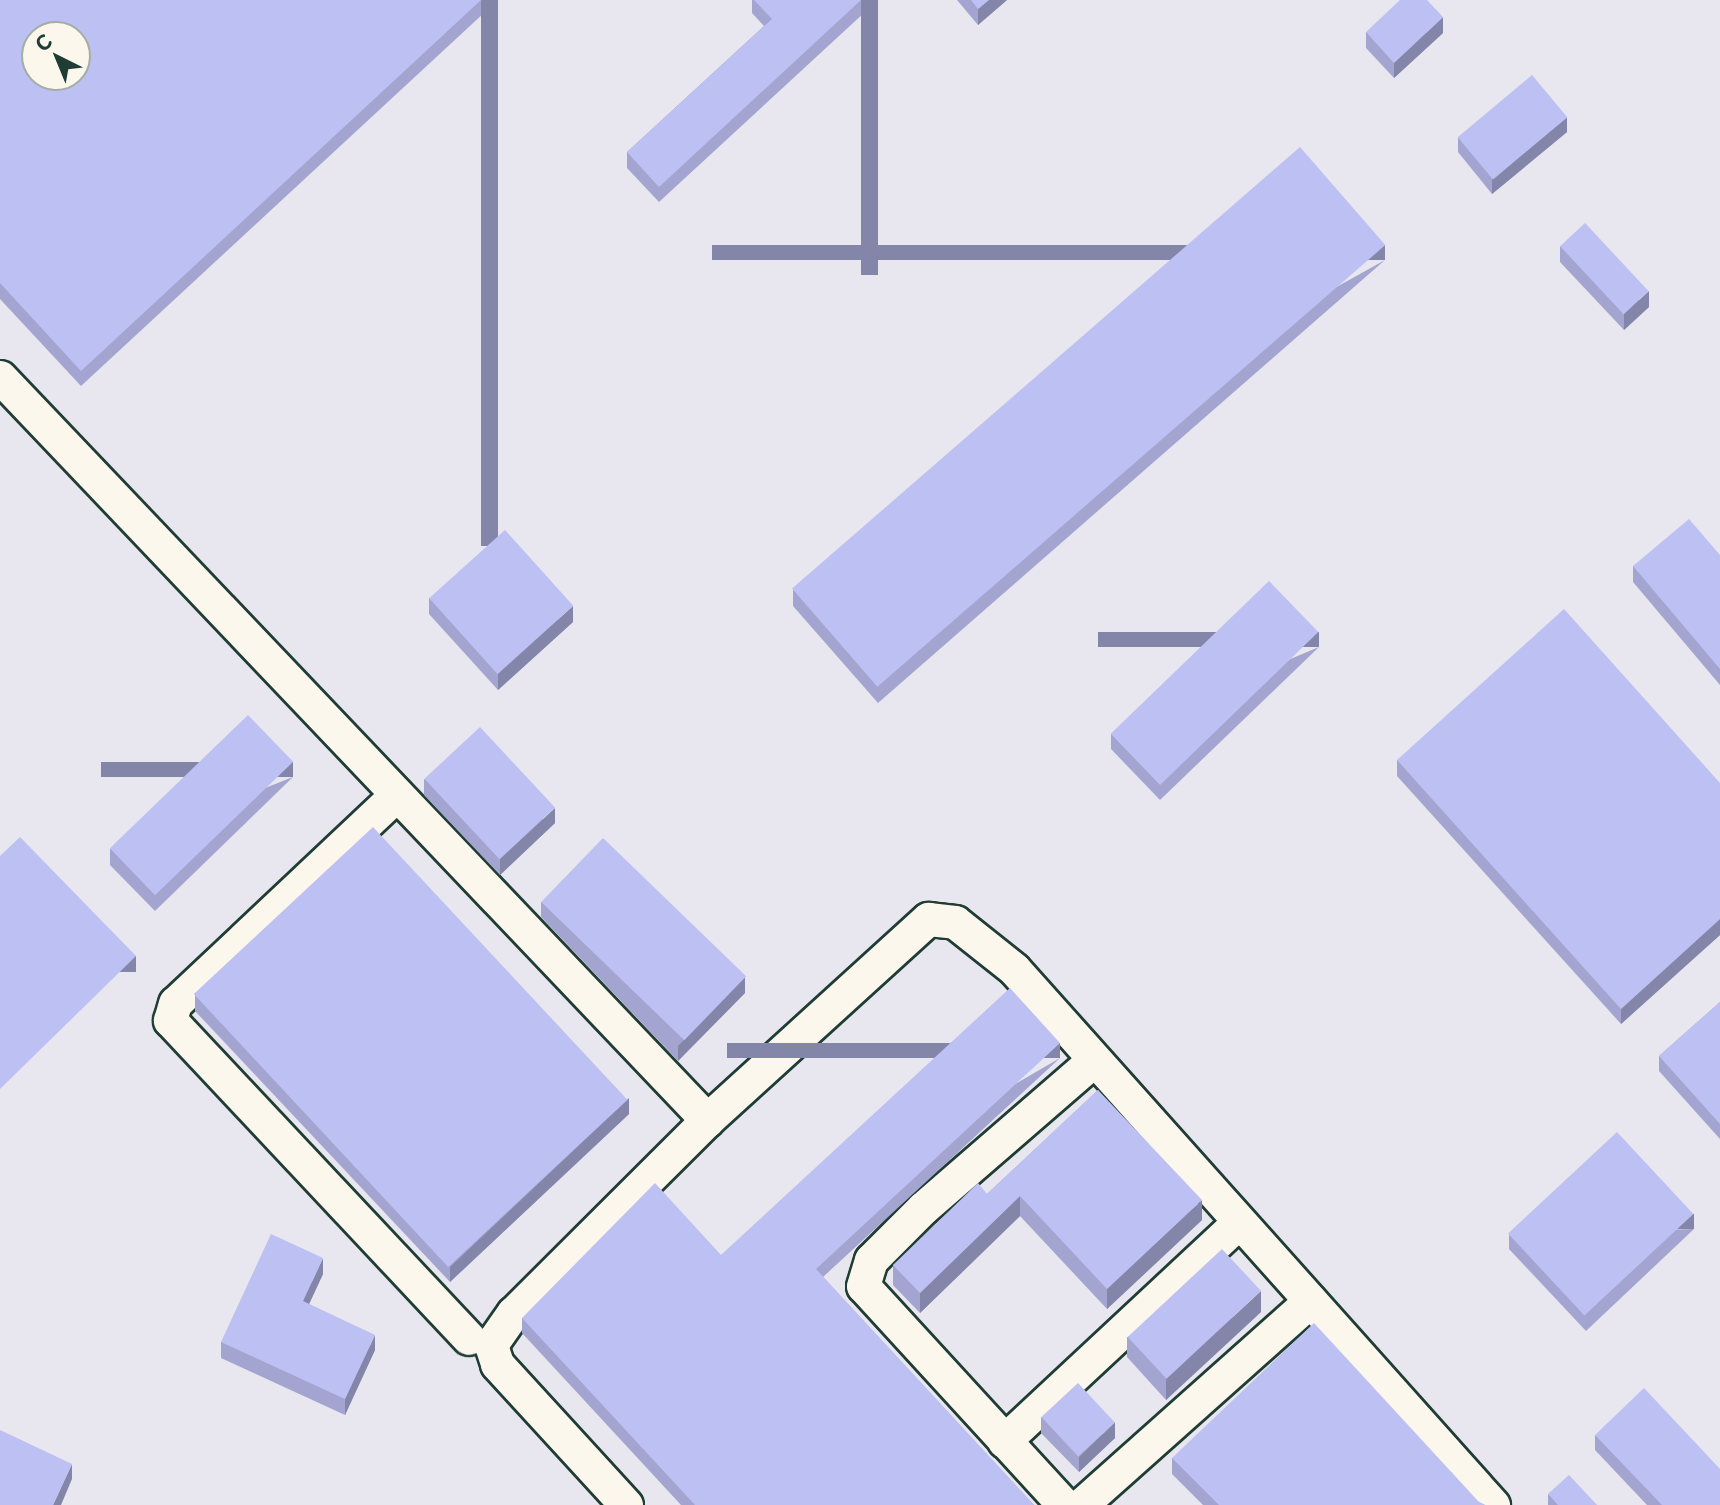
<!DOCTYPE html>
<meta charset="utf-8">
<style>
body{margin:0}
#map{position:relative;width:1720px;height:1505px;overflow:hidden;background:#fbf7ec;font-family:"Playpen Sans",sans-serif}
div>[style]{position:absolute}
.built>*{inset:0;background:#e8e6ee}
.roads{filter:drop-shadow(2px 0 #1f3d34) drop-shadow(-2px 0 #1f3d34) drop-shadow(0 2px #1f3d34) drop-shadow(0 -2px #1f3d34)}
.minor>*{height:33px;margin:-16.5px;padding:0 16.5px;transform-origin:16.5px;border-radius:16.5px;background:#fbf7ec}
.wall>*{inset:0;background:#a3a5d0}
.shaded-wall>*{inset:0;background:#8486a9;transform-origin:0 0}
.building>*{inset:0;background:#bdc0f2;transform-origin:0 0}
span{translate:-50% -50%;white-space:nowrap;text-align:center;line-height:1.15;-webkit-text-stroke:7px #fbf7ec;paint-order:stroke}
.north{position:absolute;left:21px;top:21px;width:70px;height:70px;box-sizing:border-box;background:#fbf7ec;border:2px solid #a3ada2;border-radius:50%;rotate:317deg;font-size:19px;font-weight:700;line-height:28px;text-align:center;color:#1f3d34}
.north::after{content:'';display:block;margin:auto;width:24px;height:32px;background:#1f3d34;clip-path:polygon(50% 0,100% 100%,50% 72%,0 100%)}
</style>
<div id="map">
<div class="built">
<div style="clip-path:polygon(evenodd,0 0,1720px 0,1720px 1505px,0 1505px,0 0,35px 35px,77px 35px,77px 77px,35px 77px,35px 35px)"></div>
</div>
<div class="roads">
<div class="minor">
<div style="left:0;top:377px;width:1026px;rotate:46.42deg"></div>
<div style="left:707px;top:1120px;width:274px;rotate:135.1deg"></div>
<div style="left:513px;top:1313px;width:39px;rotate:125deg"></div>
<div style="left:491px;top:1345px;width:20px;rotate:72deg"></div>
<div style="left:497px;top:1364px;width:191px;rotate:47.5deg"></div>
<div style="left:396px;top:795px;width:303px;rotate:136.7deg"></div>
<div style="left:175px;top:1003px;width:18px;rotate:106deg"></div>
<div style="left:170px;top:1020px;width:436px;rotate:46.8deg"></div>
<div style="left:707px;top:1120px;width:299px;rotate:-42.3deg"></div>
<div style="left:928px;top:919px;width:27px;rotate:6deg"></div>
<div style="left:955px;top:922px;width:75px;rotate:38.5deg"></div>
<div style="left:1014px;top:969px;width:719px;rotate:48.21deg"></div>
<div style="left:1004px;top:1441px;width:321px;rotate:-43deg"></div>
<div style="left:1064px;top:1505px;width:297px;rotate:-132.5deg"></div>
<div style="left:863px;top:1286px;width:27px;rotate:-73deg"></div>
<div style="left:871px;top:1260px;width:74px;rotate:-45deg"></div>
<div style="left:923px;top:1208px;width:226px;rotate:-40.9deg"></div>
<div style="left:1081px;top:1505px;width:307px;rotate:-41.7deg"></div>
</div>
</div>
<div class="wall">
<div style="clip-path:polygon(0 0,498px 0,81px 386px,0 299px)"></div>
<div style="clip-path:polygon(752px 0,878px 0,659px 202px,627px 168px,627px 152px,764px 26px,752px 13px)"></div>
<div style="clip-path:polygon(957px 0,1007px 0,978px 25px)"></div>
<div style="clip-path:polygon(1366px 32px,1443px 33px,1394px 78px,1366px 48px)"></div>
<div style="clip-path:polygon(1567px 132px,1492px 194px,1458px 152px,1458px 137px)"></div>
<div style="clip-path:polygon(1560px 246px,1649px 307px,1624px 330px,1560px 262px)"></div>
<div style="clip-path:polygon(1385px 260px,878px 703px,793px 606px,793px 590px)"></div>
<div style="clip-path:polygon(1720px 555px,1720px 685px,1633px 582px,1633px 566px)"></div>
<div style="clip-path:polygon(429px 598px,573px 622px,498px 690px,429px 614px)"></div>
<div style="clip-path:polygon(1319px 647px,1160px 800px,1111px 749px,1111px 734px)"></div>
<div style="clip-path:polygon(1397px 760px,1720px 783px,1720px 935px,1621px 1024px,1397px 776px)"></div>
<div style="clip-path:polygon(293px 777px,155px 911px,110px 865px,110px 849px)"></div>
<div style="clip-path:polygon(424px 779px,555px 823px,500px 875px,424px 795px)"></div>
<div style="clip-path:polygon(541px 902px,745px 993px,678px 1061px,541px 917px)"></div>
<div style="clip-path:polygon(195px 995px,629px 1114px,450px 1282px,195px 1011px)"></div>
<div style="clip-path:polygon(1720px 1002px,1720px 1139px,1659px 1071px,1659px 1056px)"></div>
<div style="clip-path:polygon(1060px 1058px,823px 1277px,1034px 1505px,681px 1505px,522px 1333px,522px 1318px,721px 1255px)"></div>
<div style="clip-path:polygon(1098px 1090px,1202px 1220px,1107px 1309px,1020px 1216px,920px 1313px,893px 1285px,893px 1265px,987px 1194px)"></div>
<div style="clip-path:polygon(1694px 1229px,1586px 1331px,1509px 1249px,1509px 1234px)"></div>
<div style="clip-path:polygon(323px 1274px,309px 1304px,375px 1350px,345px 1415px,221px 1358px,221px 1342px)"></div>
<div style="clip-path:polygon(1261px 1312px,1166px 1400px,1127px 1357px,1127px 1337px)"></div>
<div style="clip-path:polygon(1041px 1417px,1115px 1438px,1079px 1472px,1041px 1433px)"></div>
<div style="clip-path:polygon(1595px 1435px,1720px 1505px,1647px 1505px,1595px 1450px)"></div>
<div style="clip-path:polygon(1172px 1458px,1479px 1502px,1485px 1505px,1203px 1505px,1172px 1474px)"></div>
<div style="clip-path:polygon(1548px 1494px,1597px 1505px,1548px 1505px)"></div>
</div>
<div class="shaded-wall">
<div style="left:481px;top:0;width:17px;height:546px"></div>
<div style="left:861px;top:0;width:17px;height:275px"></div>
<div style="clip-path:polygon(989px 0,1007px 0,978px 25px,978px 9px)"></div>
<div style="clip-path:polygon(1443px 17px,1443px 33px,1394px 78px,1394px 63px)"></div>
<div style="clip-path:polygon(1567px 117px,1567px 132px,1492px 194px,1492px 179px)"></div>
<div style="left:1385px;top:245px;width:15px;height:673px;rotate:90deg"></div>
<div style="clip-path:polygon(1649px 291px,1649px 307px,1624px 330px,1624px 314px)"></div>
<div style="clip-path:polygon(573px 606px,573px 622px,498px 690px,498px 674px)"></div>
<div style="left:1319px;top:632px;width:15px;height:221px;rotate:90deg"></div>
<div style="left:293px;top:762px;width:15px;height:192px;rotate:90deg"></div>
<div style="clip-path:polygon(555px 808px,555px 823px,500px 875px,500px 859px)"></div>
<div style="clip-path:polygon(1720px 919px,1720px 935px,1621px 1024px,1621px 1009px)"></div>
<div style="left:136px;top:956px;width:16px;height:190px;rotate:90deg"></div>
<div style="clip-path:polygon(745px 977px,745px 993px,678px 1061px,678px 1046px)"></div>
<div style="left:1060px;top:1043px;width:15px;height:333px;rotate:90deg"></div>
<div style="clip-path:polygon(629px 1098px,629px 1114px,450px 1282px,450px 1267px)"></div>
<div style="clip-path:polygon(1020px 1196px,1020px 1216px,920px 1313px,920px 1293px)"></div>
<div style="clip-path:polygon(1202px 1200px,1202px 1220px,1107px 1309px,1107px 1289px)"></div>
<div style="left:1694px;top:1214px;width:15px;height:149px;rotate:90deg"></div>
<div style="clip-path:polygon(323px 1258px,323px 1274px,303px 1317px,303px 1301px)"></div>
<div style="clip-path:polygon(1261px 1291px,1261px 1312px,1166px 1400px,1166px 1379px)"></div>
<div style="clip-path:polygon(375px 1335px,375px 1350px,345px 1415px,345px 1399px)"></div>
<div style="clip-path:polygon(1115px 1422px,1115px 1438px,1079px 1472px,1079px 1457px)"></div>
<div style="clip-path:polygon(72px 1464px,72px 1479px,61px 1505px,53px 1505px)"></div>
</div>
<div class="building">
<div style="clip-path:polygon(evenodd,0 0,481px 0,81px 371px,0 283px,0 0,35px 35px,77px 35px,77px 77px,35px 77px,35px 35px)"></div>
<div style="clip-path:polygon(754px 0,861px 0,659px 187px,627px 152px,772px 19px)"></div>
<div style="clip-path:polygon(971px 0,989px 0,978px 9px)"></div>
<div style="clip-path:polygon(1400px 0,1427px 0,1443px 17px,1394px 63px,1366px 32px)"></div>
<div style="left:1532px;top:75px;width:55px;height:97px;rotate:50deg"></div>
<div style="left:1300px;top:147px;width:130px;height:673px;rotate:49deg"></div>
<div style="left:1585px;top:223px;width:93px;height:34px;rotate:47deg"></div>
<div style="clip-path:polygon(1689px 519px,1720px 555px,1720px 669px,1633px 566px)"></div>
<div style="left:505px;top:530px;width:102px;height:102px;rotate:48deg"></div>
<div style="left:1269px;top:581px;width:71px;height:220px;rotate:46deg"></div>
<div style="clip-path:polygon(1564px 609px,1720px 783px,1720px 919px,1621px 1009px,1397px 760px)"></div>
<div style="left:248px;top:715px;width:65px;height:192px;rotate:46deg"></div>
<div style="left:480px;top:727px;width:110px;height:76px;rotate:47deg"></div>
<div style="left:373px;top:827px;width:373px;height:245px;rotate:47deg"></div>
<div style="clip-path:polygon(20px 837px,136px 956px,0 1089px,0 856px)"></div>
<div style="left:603px;top:838px;width:199px;height:89px;rotate:44deg"></div>
<div style="clip-path:polygon(1010px 988px,1060px 1043px,816px 1269px,1034px 1505px,695px 1505px,522px 1318px,655px 1183px,721px 1255px)"></div>
<div style="clip-path:polygon(1720px 1002px,1720px 1124px,1659px 1056px)"></div>
<div style="clip-path:polygon(1098px 1090px,1202px 1200px,1107px 1289px,1020px 1196px,920px 1293px,893px 1265px,978px 1183px,987px 1194px)"></div>
<div style="left:1617px;top:1132px;width:112px;height:149px;rotate:47deg"></div>
<div style="clip-path:polygon(271px 1234px,323px 1258px,303px 1301px,375px 1335px,345px 1399px,221px 1342px)"></div>
<div style="left:1222px;top:1249px;width:57px;height:129px;rotate:47deg"></div>
<div style="clip-path:polygon(1314px 1323px,1479px 1502px,1485px 1505px,1219px 1505px,1172px 1458px)"></div>
<div style="left:1078px;top:1383px;width:54px;height:50px;rotate:47deg"></div>
<div style="clip-path:polygon(1644px 1388px,1720px 1469px,1720px 1505px,1662px 1505px,1595px 1435px)"></div>
<div style="clip-path:polygon(0 1430px,72px 1464px,53px 1505px,0 1505px)"></div>
<div style="clip-path:polygon(1569px 1475px,1597px 1505px,1558px 1505px,1548px 1494px)"></div>
</div>
<div class="north">С</div>
</div>
